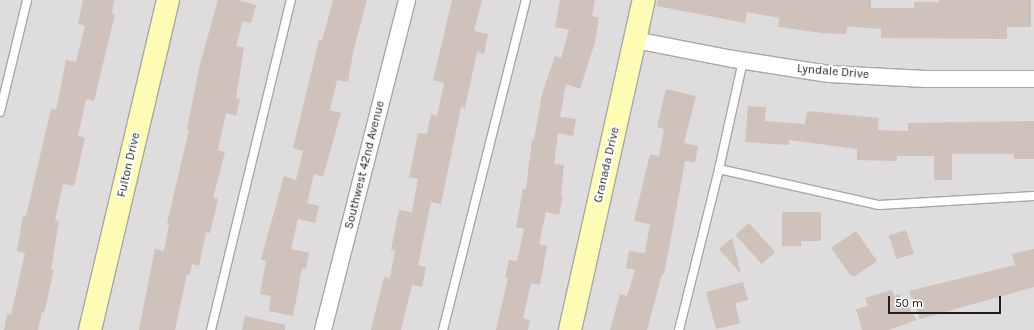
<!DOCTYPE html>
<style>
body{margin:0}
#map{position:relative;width:1034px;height:330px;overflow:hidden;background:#f1ece5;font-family:Karla,sans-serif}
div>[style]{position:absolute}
.residential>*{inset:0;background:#dedcdc;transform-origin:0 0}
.building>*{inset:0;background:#cec2ba;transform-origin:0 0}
.roads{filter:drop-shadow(1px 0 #a7a7a7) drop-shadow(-1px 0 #a7a7a7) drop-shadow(0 1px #a7a7a7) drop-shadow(0 -1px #a7a7a7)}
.lane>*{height:8px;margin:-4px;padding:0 4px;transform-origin:4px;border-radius:4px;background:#fff}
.street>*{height:16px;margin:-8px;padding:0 8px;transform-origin:8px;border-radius:8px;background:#fff}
.secondary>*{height:22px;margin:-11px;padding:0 11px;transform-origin:11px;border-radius:11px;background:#fffdb5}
span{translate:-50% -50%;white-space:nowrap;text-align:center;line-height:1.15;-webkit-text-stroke:4px #fff;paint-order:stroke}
.street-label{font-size:12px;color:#202020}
.scale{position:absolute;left:888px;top:296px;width:113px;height:18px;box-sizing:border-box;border:2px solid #202020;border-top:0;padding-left:5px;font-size:12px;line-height:14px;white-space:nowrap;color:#202020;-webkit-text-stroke:3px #fff;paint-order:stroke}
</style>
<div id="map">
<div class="residential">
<div style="left:0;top:0;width:1034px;height:330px"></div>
</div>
<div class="building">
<div style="clip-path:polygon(83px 0,114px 0,112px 13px,115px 14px,94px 101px,86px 99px,78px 136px,85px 138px,74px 186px,63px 184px,55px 220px,59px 221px,51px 270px,54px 270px,44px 313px,42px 312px,38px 330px,4px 330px,7px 314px,11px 315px,25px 253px,17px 251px,23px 215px,26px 216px,51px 109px,56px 110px,66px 60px,76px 62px,85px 26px,78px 24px)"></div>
<div style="clip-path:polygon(218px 0,238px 0,256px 5px,251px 23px,243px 21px,236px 46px,244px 47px,236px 98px,240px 99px,236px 116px,226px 113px,218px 150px,225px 152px,213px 198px,218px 199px,210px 233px,206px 232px,199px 266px,192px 264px,190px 275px,187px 274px,175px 330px,139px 330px,155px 249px,164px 251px,169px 224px,167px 223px,189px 130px,187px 129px,200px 64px)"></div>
<div style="clip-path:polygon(333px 0,367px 0,354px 48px,348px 82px,337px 80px,330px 110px,341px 113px,323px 177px,314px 174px,307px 203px,319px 206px,315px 223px,298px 219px,291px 249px,309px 253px,306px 269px,302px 268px,293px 316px,269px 311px,271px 296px,260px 294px,266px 261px,261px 259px,284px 176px,296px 180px,303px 151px,293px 148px,319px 40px,322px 41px)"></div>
<div style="clip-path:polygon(452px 0,482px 0,474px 31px,488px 34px,484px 54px,477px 52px,465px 108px,461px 107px,441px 204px,431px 202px,418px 265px,426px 267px,422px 287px,412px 285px,401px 330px,371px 330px,384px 277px,390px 278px,395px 250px,391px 250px,399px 210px,412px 212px,418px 179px,409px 177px,418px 133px,427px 134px,431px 114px,437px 116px,444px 83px,433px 80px)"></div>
<div style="clip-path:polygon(560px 0,595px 0,592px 16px,599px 18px,595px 42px,580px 89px,566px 84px,560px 117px,576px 119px,573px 136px,558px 133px,554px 164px,564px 165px,561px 196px,563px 196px,559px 215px,546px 212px,539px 244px,547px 246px,540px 285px,531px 283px,523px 318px,530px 320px,528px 330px,496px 330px,508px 278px,505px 278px,509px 260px,517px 261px,524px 229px,516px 227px,523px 189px,526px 189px,532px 140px,534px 140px,542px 94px,555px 56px,561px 58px,569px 30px,555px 27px)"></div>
<div style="clip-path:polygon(658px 0,871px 0,871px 8px,914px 8px,914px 2px,939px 2px,939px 0,1031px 0,1031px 27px,1007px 27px,1007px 39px,881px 38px,881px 29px,847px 26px,846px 34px,822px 33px,778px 27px,779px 18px,747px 12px,745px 23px,657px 6px)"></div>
<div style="clip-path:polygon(666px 89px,696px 96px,684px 143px,698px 146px,695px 163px,685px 161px,664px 275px,662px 274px,647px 330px,610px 330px,620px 294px,627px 296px,635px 270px,626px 268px,629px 251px,645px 253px,650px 224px,634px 221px,650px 154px,659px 156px,664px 129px,657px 127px)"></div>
<div style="clip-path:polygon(748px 106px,766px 107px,765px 121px,805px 124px,807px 111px,879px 118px,878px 130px,908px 131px,908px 123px,1034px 121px,1034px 159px,1014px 159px,1014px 154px,952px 154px,952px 180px,934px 180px,934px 156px,897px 156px,897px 161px,857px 160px,857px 149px,789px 140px,789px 145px,745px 142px)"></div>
<div style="clip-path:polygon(782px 212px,821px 212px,821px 241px,801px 241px,801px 246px,782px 246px)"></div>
<div style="left:749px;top:223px;width:39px;height:18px;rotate:48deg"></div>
<div style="left:906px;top:230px;width:25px;height:18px;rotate:72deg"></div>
<div style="clip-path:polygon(856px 231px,877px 261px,855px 276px,851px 276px,831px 248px)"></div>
<div style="clip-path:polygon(732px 238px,741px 274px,719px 249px)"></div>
<div style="clip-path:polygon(1034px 249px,1034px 287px,920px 319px,909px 291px,1015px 265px,1012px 254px)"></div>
<div style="clip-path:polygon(743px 282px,748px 300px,735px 303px,740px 323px,716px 329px,706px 292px)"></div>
<div style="clip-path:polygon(892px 290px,894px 296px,899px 294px,917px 320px,888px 330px,862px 330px,856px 309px,868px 306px,865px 298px)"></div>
<div style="clip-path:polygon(245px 316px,285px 325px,285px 330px,242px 330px)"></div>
</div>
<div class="roads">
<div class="lane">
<div style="left:0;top:112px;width:115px;rotate:-76.4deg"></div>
<div style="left:719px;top:169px;width:164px;rotate:12.7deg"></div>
<div style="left:879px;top:205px;width:155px;rotate:-3.3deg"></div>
<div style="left:211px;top:330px;width:340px;rotate:-76.4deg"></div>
<div style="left:443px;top:330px;width:340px;rotate:-75.9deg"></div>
<div style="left:679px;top:330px;width:166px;rotate:-76deg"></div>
<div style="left:719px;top:169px;width:111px;rotate:-77.5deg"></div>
</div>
<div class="street">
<div style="left:635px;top:40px;width:100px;rotate:11deg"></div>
<div style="left:733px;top:59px;width:97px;rotate:8.9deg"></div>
<div style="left:829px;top:74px;width:97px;rotate:3deg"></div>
<div style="left:926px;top:79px;width:108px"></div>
<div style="left:323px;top:330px;width:341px;rotate:-75.7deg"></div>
</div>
<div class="secondary">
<div style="left:90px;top:330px;width:339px;rotate:-76.7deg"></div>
<div style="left:570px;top:330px;width:338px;rotate:-77.4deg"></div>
</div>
</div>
<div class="street-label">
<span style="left:833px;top:72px;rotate:5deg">Lyndale Drive</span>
<span style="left:129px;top:165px;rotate:-77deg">Fulton Drive</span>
<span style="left:365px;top:165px;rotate:-76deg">Southwest 42nd Avenue</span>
<span style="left:607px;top:165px;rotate:-77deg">Granada Drive</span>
</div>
<div class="scale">50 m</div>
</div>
